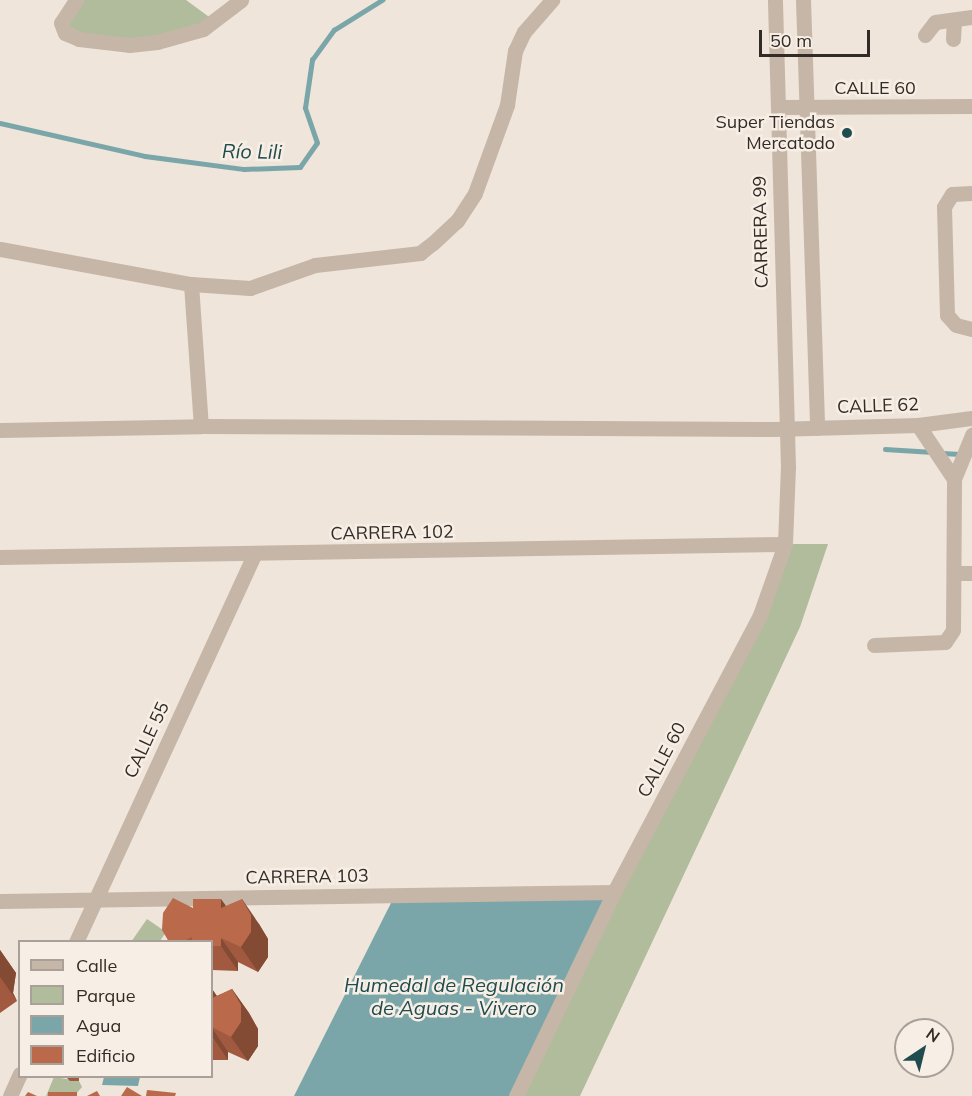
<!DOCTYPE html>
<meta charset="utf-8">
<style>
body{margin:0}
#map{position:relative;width:972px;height:1096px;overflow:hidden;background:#efe5da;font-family:Mulish,sans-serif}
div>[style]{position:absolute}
.green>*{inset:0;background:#b0bc9b}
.water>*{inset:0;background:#7ba6a9}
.stream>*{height:4.5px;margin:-2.25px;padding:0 2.25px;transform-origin:2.25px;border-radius:2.25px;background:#7ba6a9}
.minor>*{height:15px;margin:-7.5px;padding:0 7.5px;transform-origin:7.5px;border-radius:7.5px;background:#c6b6a7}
.wall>*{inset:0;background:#a15a40}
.shaded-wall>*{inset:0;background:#834a34}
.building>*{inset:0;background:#bb694b;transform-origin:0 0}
.dots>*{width:16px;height:16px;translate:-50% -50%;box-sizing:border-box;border:3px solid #f7efe5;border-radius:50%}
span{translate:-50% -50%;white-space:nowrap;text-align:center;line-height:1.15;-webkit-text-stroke:5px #f7efe5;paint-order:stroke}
.street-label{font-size:18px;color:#332b27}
.poi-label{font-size:18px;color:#332b27}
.right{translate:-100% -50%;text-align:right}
.water-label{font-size:20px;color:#204c50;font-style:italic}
.legend{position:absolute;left:18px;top:940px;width:195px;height:138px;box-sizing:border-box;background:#f7efe5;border:2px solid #a9a199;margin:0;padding:8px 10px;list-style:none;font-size:18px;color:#332b27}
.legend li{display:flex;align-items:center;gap:12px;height:30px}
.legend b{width:30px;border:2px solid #a9a199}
.north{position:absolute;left:894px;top:1018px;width:60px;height:60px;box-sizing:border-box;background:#f7efe5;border:2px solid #a9a199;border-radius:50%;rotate:35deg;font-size:16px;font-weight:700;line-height:24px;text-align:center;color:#332b27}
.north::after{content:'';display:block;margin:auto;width:21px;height:27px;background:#204c50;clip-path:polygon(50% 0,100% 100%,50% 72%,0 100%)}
.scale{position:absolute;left:759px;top:30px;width:111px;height:27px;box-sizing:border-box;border:3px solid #332b27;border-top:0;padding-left:8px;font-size:18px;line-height:21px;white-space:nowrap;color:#332b27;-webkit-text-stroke:4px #f7efe5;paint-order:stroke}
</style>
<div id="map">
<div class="green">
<div style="clip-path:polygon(76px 0,186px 0,216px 22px,203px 29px,102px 43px,61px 23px)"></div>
<div style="clip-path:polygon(785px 544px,828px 544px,800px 627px,580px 1096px,516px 1096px,761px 613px)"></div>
<div style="clip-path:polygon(147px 919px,166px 932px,160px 941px,131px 942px)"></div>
<div style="clip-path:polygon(54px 1077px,79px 1081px,82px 1087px,75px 1095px,46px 1096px)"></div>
</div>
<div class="water">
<div style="clip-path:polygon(614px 892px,515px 1096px,294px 1096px,394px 897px)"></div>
<div style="clip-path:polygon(104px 1077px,104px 1076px,140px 1077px,138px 1086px,102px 1085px)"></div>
</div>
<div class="stream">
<div style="left:0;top:123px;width:149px;rotate:12.8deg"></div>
<div style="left:145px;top:156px;width:100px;rotate:7.5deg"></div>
<div style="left:244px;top:169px;width:56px;rotate:-2deg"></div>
<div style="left:300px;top:167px;width:29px;rotate:-55deg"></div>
<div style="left:317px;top:143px;width:37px;rotate:-109deg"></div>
<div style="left:305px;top:108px;width:49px;rotate:-81.7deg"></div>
<div style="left:312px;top:60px;width:37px;rotate:-54deg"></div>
<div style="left:334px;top:30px;width:57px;rotate:-32deg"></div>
<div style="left:885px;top:449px;width:48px;rotate:3.6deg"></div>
<div style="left:942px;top:453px;width:18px;rotate:3deg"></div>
</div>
<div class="minor">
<div style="left:76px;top:0;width:27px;rotate:123deg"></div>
<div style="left:61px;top:23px;width:11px;rotate:68deg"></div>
<div style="left:65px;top:33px;width:15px;rotate:23deg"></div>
<div style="left:79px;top:39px;width:50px;rotate:6.8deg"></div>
<div style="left:129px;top:45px;width:28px;rotate:-6deg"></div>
<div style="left:157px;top:42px;width:48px;rotate:-15.8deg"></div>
<div style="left:203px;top:29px;width:48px;rotate:-37.3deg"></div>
<div style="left:803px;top:0;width:428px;rotate:88.1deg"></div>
<div style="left:925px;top:35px;width:16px;rotate:-52deg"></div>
<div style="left:935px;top:22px;width:37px;rotate:-8deg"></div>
<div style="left:953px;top:39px;width:19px;rotate:-87deg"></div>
<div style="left:778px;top:107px;width:194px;rotate:-0.3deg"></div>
<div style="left:972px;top:193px;width:20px;rotate:177deg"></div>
<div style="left:952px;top:194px;width:15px;rotate:122deg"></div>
<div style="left:944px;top:207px;width:108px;rotate:88.4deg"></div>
<div style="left:947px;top:315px;width:13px;rotate:48deg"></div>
<div style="left:956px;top:325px;width:16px;rotate:14deg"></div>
<div style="left:0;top:249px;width:194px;rotate:10.4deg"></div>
<div style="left:191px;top:284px;width:142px;rotate:86deg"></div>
<div style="left:191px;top:284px;width:59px;rotate:3.9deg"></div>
<div style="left:250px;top:288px;width:69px;rotate:-19.5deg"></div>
<div style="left:315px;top:265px;width:106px;rotate:-6.5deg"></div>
<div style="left:420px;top:253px;width:16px;rotate:-38deg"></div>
<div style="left:433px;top:243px;width:33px;rotate:-43deg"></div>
<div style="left:457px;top:221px;width:33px;rotate:-57deg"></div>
<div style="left:475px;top:193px;width:94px;rotate:-70deg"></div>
<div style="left:507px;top:105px;width:55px;rotate:-81.6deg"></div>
<div style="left:515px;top:51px;width:21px;rotate:-65deg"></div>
<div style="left:524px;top:32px;width:43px;rotate:-48.8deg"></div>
<div style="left:918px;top:425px;width:65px;rotate:56.3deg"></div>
<div style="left:0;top:430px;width:201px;rotate:-1.1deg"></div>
<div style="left:201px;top:426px;width:573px;rotate:0.3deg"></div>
<div style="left:774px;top:429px;width:144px;rotate:-1.6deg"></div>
<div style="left:918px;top:425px;width:54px;rotate:-7.4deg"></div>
<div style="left:0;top:557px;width:785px;rotate:-0.95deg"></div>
<div style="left:954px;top:573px;width:18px"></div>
<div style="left:874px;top:645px;width:71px;rotate:-2.4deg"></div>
<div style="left:945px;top:642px;width:14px;rotate:-56deg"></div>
<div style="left:953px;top:630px;width:151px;rotate:-89.6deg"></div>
<div style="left:954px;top:479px;width:48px;rotate:-67.8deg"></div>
<div style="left:0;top:901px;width:614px;rotate:-0.84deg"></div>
<div style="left:76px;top:942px;width:426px;rotate:-65.3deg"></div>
<div style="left:10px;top:1096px;width:24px;rotate:-66deg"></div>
<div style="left:516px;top:1096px;width:226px;rotate:-64.3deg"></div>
<div style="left:614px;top:892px;width:313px;rotate:-62.2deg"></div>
<div style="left:760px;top:615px;width:75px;rotate:-70.6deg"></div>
<div style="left:785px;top:544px;width:77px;rotate:-87.8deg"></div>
<div style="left:788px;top:467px;width:467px;rotate:-91.6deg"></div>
</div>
<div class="wall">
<div style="clip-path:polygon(226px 906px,259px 924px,268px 939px,268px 957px,258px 972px,238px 962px,238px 971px,212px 970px,212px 942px,169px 942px,193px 908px)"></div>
<div style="clip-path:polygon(0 950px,16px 973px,13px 993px,17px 1001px,0 1013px)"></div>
<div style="clip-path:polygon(212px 989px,217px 996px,232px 989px,249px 1013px,258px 1029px,258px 1046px,248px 1061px,228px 1052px,228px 1060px,212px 1060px)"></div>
<div style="clip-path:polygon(66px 1077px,79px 1077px,79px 1081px,70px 1081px)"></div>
</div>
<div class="shaded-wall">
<div style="clip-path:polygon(221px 899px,239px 924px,221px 908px)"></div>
<div style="clip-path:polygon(242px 899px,259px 924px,268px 939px,268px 957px,258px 972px,241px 947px)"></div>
<div style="clip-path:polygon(221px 938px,238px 962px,238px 971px,221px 946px)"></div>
<div style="clip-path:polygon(0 950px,16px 973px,13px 993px,17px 1001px,0 977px)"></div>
<div style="clip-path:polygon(212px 989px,229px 1014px,212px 998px)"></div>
<div style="clip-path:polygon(232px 989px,249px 1013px,258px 1029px,258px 1046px,248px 1061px,231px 1037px)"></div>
<div style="clip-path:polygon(212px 1028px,228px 1052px,228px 1060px,212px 1036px)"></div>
</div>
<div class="building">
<div style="clip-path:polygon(173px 898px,193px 908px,193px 899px,221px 899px,221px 908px,242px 899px,251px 915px,251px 932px,241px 947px,221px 938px,221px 946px,212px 946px,212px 942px,192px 942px,192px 937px,182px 942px,169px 942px,162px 930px,163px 913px)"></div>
<div style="clip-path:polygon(212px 989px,212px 998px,232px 989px,241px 1005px,241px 1022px,231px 1037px,212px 1027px)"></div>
<div style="clip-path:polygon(127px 1087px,142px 1096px,121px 1096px)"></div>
<div style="clip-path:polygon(147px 1090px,176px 1093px,175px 1096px,146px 1096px)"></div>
<div style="clip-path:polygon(97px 1091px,100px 1096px,87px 1096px)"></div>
<div style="clip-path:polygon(28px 1092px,37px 1096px,25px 1096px)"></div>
<div style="left:48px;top:1092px;width:29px;height:4px"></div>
</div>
<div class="dots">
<div style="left:847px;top:133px;background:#204c50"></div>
</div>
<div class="street-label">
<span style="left:875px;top:88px">CALLE 60</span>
<span style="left:761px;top:232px;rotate:-91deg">CARRERA 99</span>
<span style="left:878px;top:406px;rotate:-2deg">CALLE 62</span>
<span style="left:392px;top:533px;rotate:-1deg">CARRERA 102</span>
<span style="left:147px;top:740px;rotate:-65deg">CALLE 55</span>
<span style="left:662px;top:760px;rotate:-62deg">CALLE 60</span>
<span style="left:307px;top:877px;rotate:-1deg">CARRERA 103</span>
</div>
<div class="poi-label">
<span class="right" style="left:835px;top:133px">Super Tiendas<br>Mercatodo</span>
</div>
<div class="water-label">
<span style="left:252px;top:151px;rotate:1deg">Río Lili</span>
<span style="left:454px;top:996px">Humedal de Regulación<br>de Aguas - Vivero</span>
</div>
<ul class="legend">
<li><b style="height:8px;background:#c6b6a7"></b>Calle</li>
<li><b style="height:16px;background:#b0bc9b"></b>Parque</li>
<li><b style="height:16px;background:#7ba6a9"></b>Agua</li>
<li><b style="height:16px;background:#bb694b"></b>Edificio</li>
</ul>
<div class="north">N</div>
<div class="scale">50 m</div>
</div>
